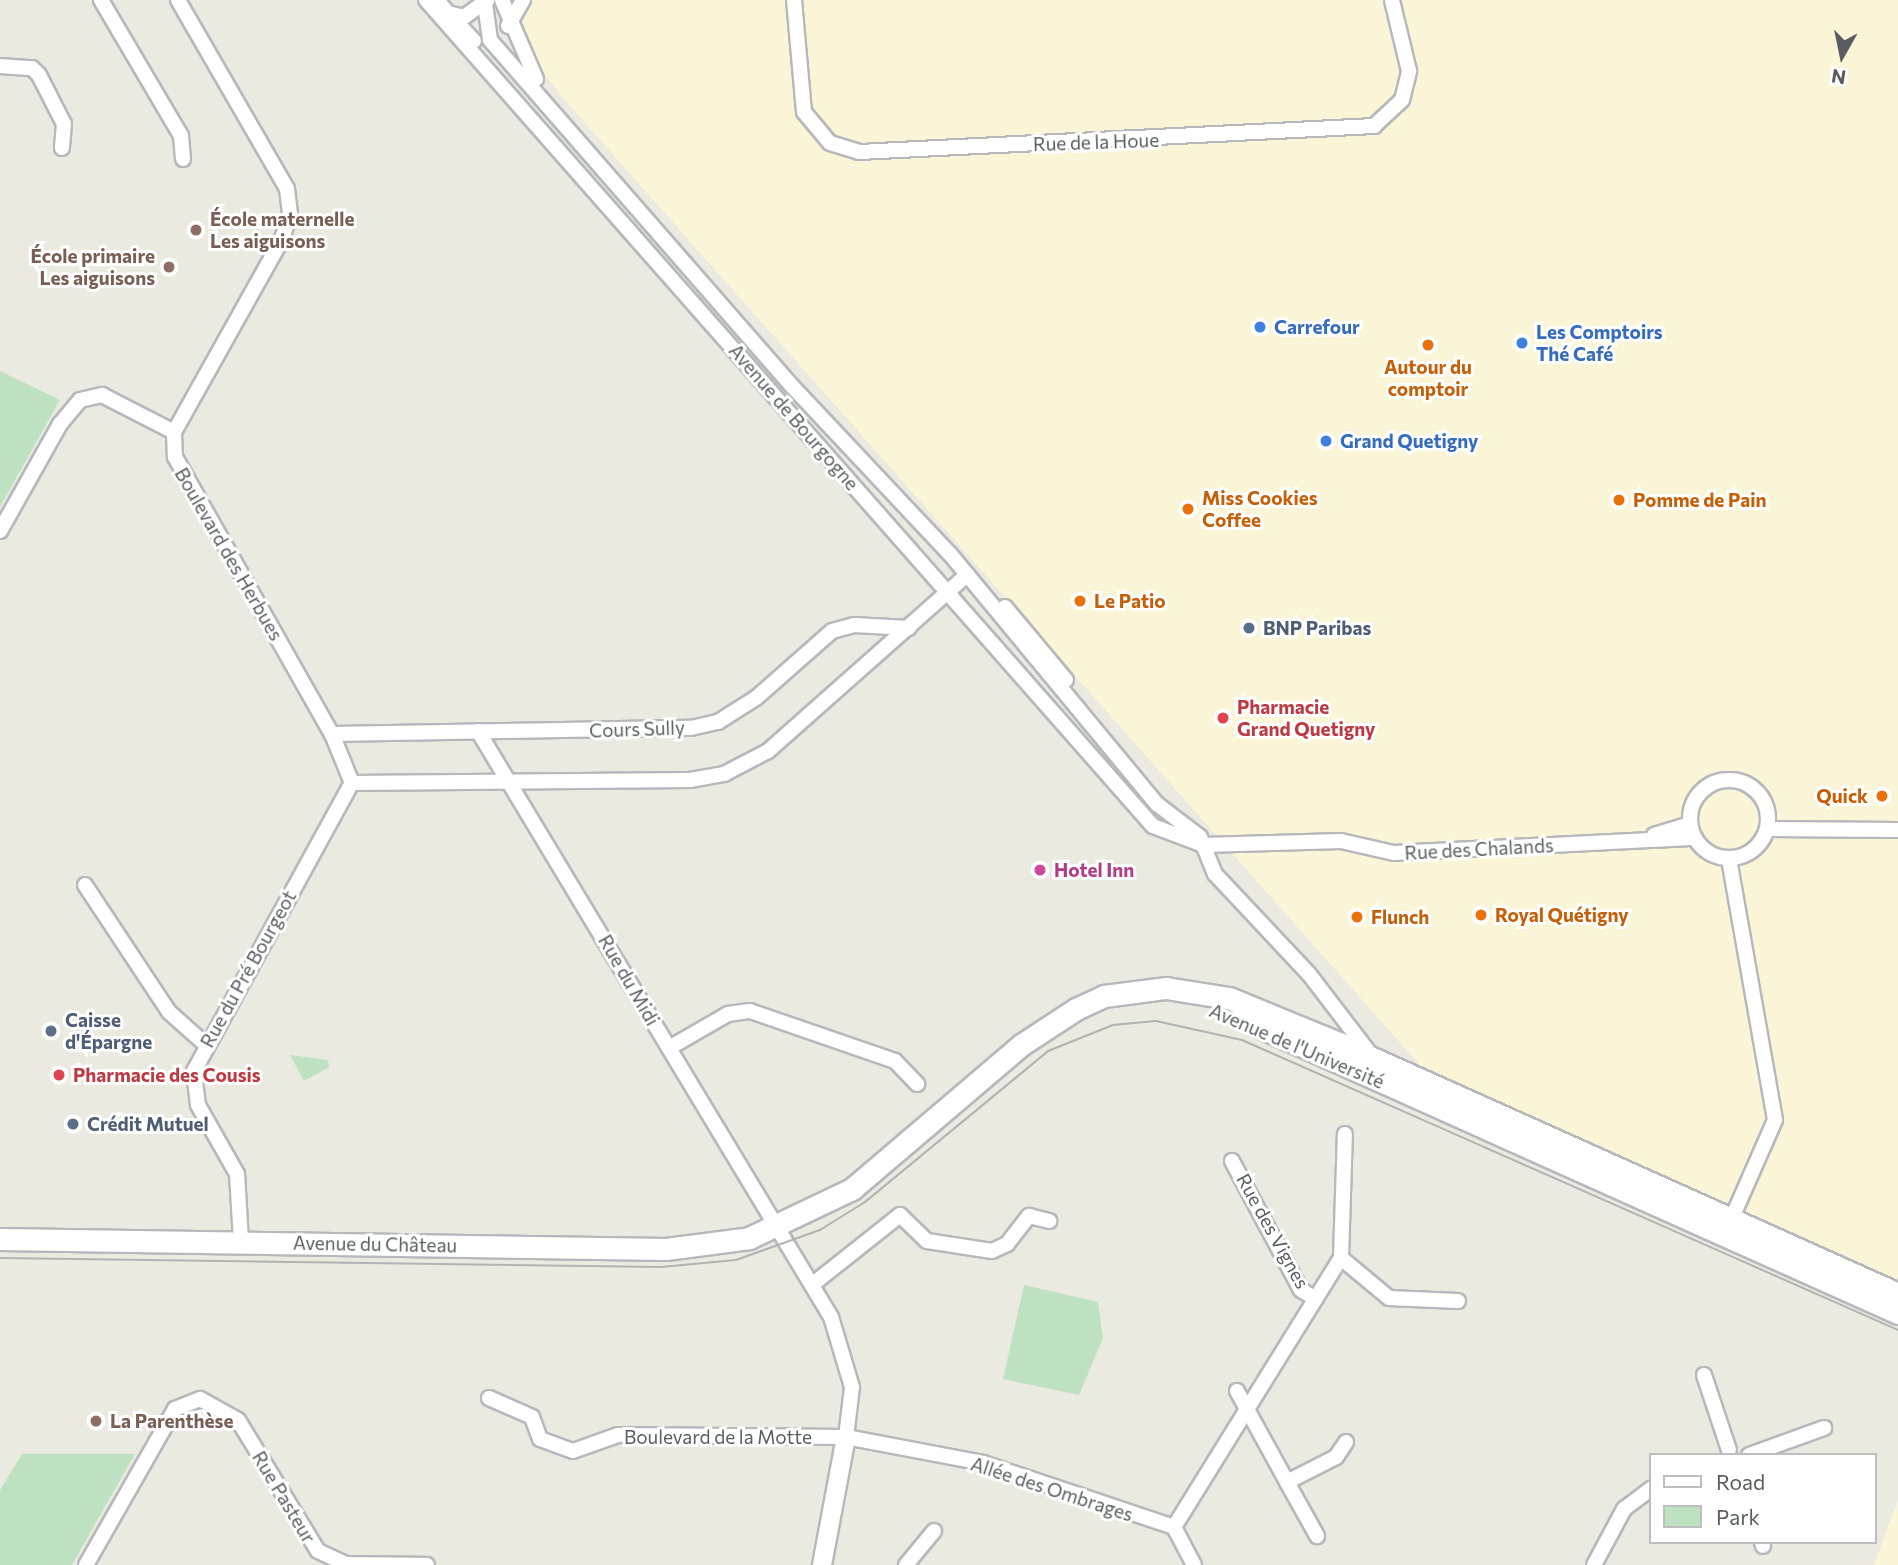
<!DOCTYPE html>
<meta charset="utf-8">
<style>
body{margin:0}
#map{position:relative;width:1898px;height:1565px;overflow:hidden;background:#ebeae0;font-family:Commissioner,sans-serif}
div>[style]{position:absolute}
.commercial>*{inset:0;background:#faf5d6}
.green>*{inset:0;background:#bee1c1}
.roads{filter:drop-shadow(2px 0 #b6b8bc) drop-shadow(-2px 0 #b6b8bc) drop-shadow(0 2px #b6b8bc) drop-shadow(0 -2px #b6b8bc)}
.minor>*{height:14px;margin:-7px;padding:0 7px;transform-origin:7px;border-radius:7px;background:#fff}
.minor>.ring{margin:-7px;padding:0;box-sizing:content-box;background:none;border:14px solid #fff;border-radius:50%}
.tertiary>*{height:18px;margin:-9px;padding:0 9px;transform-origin:9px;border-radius:9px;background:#fff}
.secondary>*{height:21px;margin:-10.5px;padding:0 10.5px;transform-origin:10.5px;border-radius:10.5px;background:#fff}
.tram>*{height:2px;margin:-1px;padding:0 1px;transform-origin:1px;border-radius:1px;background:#b1b2b2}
.dots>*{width:19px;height:19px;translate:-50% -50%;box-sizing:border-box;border:4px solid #fff;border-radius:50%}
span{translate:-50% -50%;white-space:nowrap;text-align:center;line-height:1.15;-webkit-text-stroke:6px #fff;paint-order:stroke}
.street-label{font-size:19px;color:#595c60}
.education-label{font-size:19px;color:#785e54;font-weight:700}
.left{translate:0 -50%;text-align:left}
.right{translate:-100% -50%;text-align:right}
.shop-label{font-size:19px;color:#366cbe;font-weight:700}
.food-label{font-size:19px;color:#c56008;font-weight:700}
.service-label{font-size:19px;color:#4e5e75;font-weight:700}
.health-label{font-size:19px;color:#be3a42;font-weight:700}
.hotel-label{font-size:19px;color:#b23c85;font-weight:700}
.legend{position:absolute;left:1649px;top:1453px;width:228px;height:91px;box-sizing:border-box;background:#fff;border:2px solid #bdbebf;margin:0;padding:9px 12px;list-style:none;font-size:21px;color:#595c60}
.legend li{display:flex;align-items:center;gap:14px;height:35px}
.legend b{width:35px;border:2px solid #bdbebf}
.north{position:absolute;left:1807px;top:21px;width:70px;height:70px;-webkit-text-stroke:5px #fff;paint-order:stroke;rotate:189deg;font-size:19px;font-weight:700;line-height:28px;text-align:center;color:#595c60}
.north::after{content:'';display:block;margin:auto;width:24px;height:32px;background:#595c60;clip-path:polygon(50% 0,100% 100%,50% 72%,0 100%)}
</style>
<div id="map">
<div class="commercial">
<div style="clip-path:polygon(490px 0,1898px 0,1898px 1290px,1434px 1081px,562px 97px)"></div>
<div style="clip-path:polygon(1898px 1500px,1898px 1565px,1874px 1565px)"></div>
</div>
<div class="green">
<div style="clip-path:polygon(0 371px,60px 400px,0 507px)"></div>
<div style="clip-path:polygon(290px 1055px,328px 1060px,329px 1067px,304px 1081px)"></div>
<div style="clip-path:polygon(1024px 1285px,1098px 1302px,1103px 1338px,1079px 1395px,1003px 1379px)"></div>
<div style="clip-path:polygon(22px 1454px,135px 1454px,72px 1565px,0 1565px,0 1490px)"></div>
</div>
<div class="roads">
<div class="minor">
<div style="left:101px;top:0;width:158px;rotate:59.5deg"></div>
<div style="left:181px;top:136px;width:23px;rotate:85deg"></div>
<div style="left:178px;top:0;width:218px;rotate:60deg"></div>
<div style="left:287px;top:189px;width:25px;rotate:83deg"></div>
<div style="left:290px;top:214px;width:26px;rotate:108deg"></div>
<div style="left:282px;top:239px;width:221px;rotate:119.2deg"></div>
<div style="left:174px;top:432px;width:25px;rotate:88deg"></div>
<div style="left:175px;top:457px;width:318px;rotate:60.5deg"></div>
<div style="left:332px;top:734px;width:53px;rotate:67.8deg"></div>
<div style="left:426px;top:0;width:1100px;rotate:48.65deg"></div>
<div style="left:1153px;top:826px;width:53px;rotate:20.8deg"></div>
<div style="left:1203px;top:845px;width:138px;rotate:-1.7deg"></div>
<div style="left:1341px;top:841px;width:54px;rotate:12.8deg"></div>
<div style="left:1394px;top:853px;width:301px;rotate:-2.9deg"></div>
<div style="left:437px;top:0;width:17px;rotate:50deg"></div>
<div style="left:448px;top:13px;width:16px;rotate:14deg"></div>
<div style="left:464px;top:17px;width:29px;rotate:-36deg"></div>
<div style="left:502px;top:0;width:86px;rotate:66.7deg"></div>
<div style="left:794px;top:0;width:112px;rotate:84.9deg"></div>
<div style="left:804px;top:112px;width:40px;rotate:50deg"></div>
<div style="left:830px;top:143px;width:30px;rotate:17deg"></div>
<div style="left:859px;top:152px;width:516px;rotate:-2.89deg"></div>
<div style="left:1374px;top:126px;width:38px;rotate:-43deg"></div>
<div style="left:1402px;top:100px;width:30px;rotate:-76deg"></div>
<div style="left:1409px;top:71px;width:73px;rotate:-103.5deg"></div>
<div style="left:485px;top:4px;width:36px;rotate:82deg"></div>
<div style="left:490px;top:40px;width:459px;rotate:48.9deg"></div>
<div style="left:792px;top:386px;width:231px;rotate:46.8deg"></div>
<div style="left:950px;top:554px;width:325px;rotate:50.4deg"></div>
<div style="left:1157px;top:804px;width:54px;rotate:37.5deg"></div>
<div style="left:1200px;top:837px;width:40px;rotate:68deg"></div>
<div style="left:1215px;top:874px;width:137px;rotate:46.8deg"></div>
<div style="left:1309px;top:974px;width:102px;rotate:52.6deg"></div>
<div style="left:448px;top:13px;width:38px;rotate:47deg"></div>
<div style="left:508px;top:26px;width:30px;rotate:-60deg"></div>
<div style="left:0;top:66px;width:32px;rotate:4deg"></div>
<div style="left:32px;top:68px;width:10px;rotate:45deg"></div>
<div style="left:39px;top:75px;width:55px;rotate:63deg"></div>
<div style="left:64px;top:124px;width:24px;rotate:95deg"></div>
<div style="left:0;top:531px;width:123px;rotate:-60.7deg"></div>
<div style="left:60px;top:424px;width:31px;rotate:-50deg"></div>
<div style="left:80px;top:400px;width:23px;rotate:-13deg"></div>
<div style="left:102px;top:395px;width:81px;rotate:27.2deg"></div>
<div style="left:1005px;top:607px;width:95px;rotate:50.1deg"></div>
<div style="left:478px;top:731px;width:684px;rotate:58.94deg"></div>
<div style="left:831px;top:1317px;width:73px;rotate:73.3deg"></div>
<div style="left:852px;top:1387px;width:50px;rotate:96.8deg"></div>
<div style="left:332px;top:734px;width:359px;rotate:-1deg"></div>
<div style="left:691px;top:728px;width:28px;rotate:-13deg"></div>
<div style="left:718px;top:722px;width:45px;rotate:-32.3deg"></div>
<div style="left:756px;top:698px;width:101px;rotate:-41.4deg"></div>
<div style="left:832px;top:631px;width:23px;rotate:-15deg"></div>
<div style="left:854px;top:625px;width:55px;rotate:3.1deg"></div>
<div class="ring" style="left:1690px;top:780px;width:64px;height:64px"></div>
<div style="left:352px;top:783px;width:338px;rotate:-0.5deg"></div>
<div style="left:690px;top:780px;width:35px;rotate:-10deg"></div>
<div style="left:724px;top:774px;width:50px;rotate:-27.6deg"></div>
<div style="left:768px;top:751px;width:266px;rotate:-41.5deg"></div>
<div style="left:1768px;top:829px;width:130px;rotate:0.4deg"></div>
<div style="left:1654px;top:835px;width:38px;rotate:-17deg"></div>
<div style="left:1729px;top:859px;width:265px;rotate:80deg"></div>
<div style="left:1775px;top:1120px;width:115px;rotate:113.7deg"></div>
<div style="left:85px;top:885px;width:152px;rotate:56.5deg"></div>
<div style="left:169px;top:1012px;width:48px;rotate:41.6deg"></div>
<div style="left:669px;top:1048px;width:68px;rotate:-30deg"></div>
<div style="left:728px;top:1014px;width:22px;rotate:-8deg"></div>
<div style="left:750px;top:1011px;width:153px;rotate:19deg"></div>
<div style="left:895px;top:1061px;width:32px;rotate:46deg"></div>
<div style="left:1232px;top:1161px;width:146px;rotate:61.9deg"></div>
<div style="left:1301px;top:1290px;width:17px;rotate:31deg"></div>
<div style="left:241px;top:1241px;width:67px;rotate:-93.4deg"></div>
<div style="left:237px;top:1174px;width:79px;rotate:-119.5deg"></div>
<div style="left:198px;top:1105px;width:34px;rotate:-97deg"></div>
<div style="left:194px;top:1071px;width:328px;rotate:-61.3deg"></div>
<div style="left:1341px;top:1258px;width:62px;rotate:39.8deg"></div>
<div style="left:1389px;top:1298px;width:69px;rotate:2.5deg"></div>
<div style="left:813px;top:1284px;width:111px;rotate:-38.4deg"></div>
<div style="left:900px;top:1215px;width:37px;rotate:44deg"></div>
<div style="left:927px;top:1241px;width:66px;rotate:8.7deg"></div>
<div style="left:992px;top:1251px;width:17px;rotate:-25deg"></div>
<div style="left:1007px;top:1244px;width:36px;rotate:-52deg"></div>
<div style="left:1029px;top:1216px;width:21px;rotate:14deg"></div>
<div style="left:1704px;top:1375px;width:79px;rotate:71.6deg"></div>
<div style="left:1237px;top:1391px;width:104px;rotate:61.2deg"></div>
<div style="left:1287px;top:1482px;width:55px;rotate:-27deg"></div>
<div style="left:1336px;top:1457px;width:18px;rotate:-56deg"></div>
<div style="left:489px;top:1398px;width:47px;rotate:23.8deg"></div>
<div style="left:532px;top:1417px;width:23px;rotate:70deg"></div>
<div style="left:540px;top:1439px;width:35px;rotate:20deg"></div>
<div style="left:573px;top:1451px;width:48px;rotate:-19.6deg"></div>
<div style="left:618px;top:1435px;width:228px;rotate:0.5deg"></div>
<div style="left:846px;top:1437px;width:139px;rotate:10.7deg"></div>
<div style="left:983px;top:1463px;width:201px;rotate:18.5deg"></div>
<div style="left:1749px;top:1455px;width:80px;rotate:-19.8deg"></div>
<div style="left:1287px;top:1482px;width:62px;rotate:60.9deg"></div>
<div style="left:1762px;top:1542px;width:4px;rotate:76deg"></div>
<div style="left:86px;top:1565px;width:180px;rotate:-60.3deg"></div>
<div style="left:175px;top:1409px;width:27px;rotate:-22deg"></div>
<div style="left:200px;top:1399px;width:43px;rotate:28.9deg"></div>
<div style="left:238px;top:1420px;width:153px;rotate:58.6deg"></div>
<div style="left:318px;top:1551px;width:31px;rotate:25deg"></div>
<div style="left:346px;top:1564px;width:81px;rotate:0.7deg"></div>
<div style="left:906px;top:1565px;width:44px;rotate:-50.5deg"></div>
<div style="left:1194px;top:1565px;width:43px;rotate:-117.8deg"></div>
<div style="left:1174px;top:1527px;width:317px;rotate:-58.2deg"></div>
<div style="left:1341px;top:1258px;width:124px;rotate:-88.2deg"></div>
<div style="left:1594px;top:1565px;width:64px;rotate:-61.8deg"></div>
<div style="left:1624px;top:1509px;width:34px;rotate:-37deg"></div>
</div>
<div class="tertiary">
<div style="left:822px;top:1565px;width:130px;rotate:-79.4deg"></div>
</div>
<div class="secondary">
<div style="left:1240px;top:1018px;width:721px;rotate:24.15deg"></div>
<div style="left:0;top:1239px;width:666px;rotate:0.86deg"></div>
<div style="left:666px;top:1249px;width:84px;rotate:-7.5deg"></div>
<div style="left:749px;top:1238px;width:114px;rotate:-25.4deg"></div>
<div style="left:852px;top:1189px;width:222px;rotate:-40.4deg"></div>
<div style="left:1021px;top:1045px;width:66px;rotate:-33.2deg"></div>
<div style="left:1076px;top:1009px;width:31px;rotate:-25deg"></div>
<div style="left:1104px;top:996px;width:63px;rotate:-7.4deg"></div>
<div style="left:1166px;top:988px;width:64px;rotate:9deg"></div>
<div style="left:1229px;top:998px;width:121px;rotate:22.3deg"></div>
<div style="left:1341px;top:1044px;width:611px;rotate:24.17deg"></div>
</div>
</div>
<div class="tram">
<div style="left:0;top:1258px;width:661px;rotate:0.78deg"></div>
<div style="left:661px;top:1267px;width:75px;rotate:-5.3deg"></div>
<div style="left:736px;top:1260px;width:89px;rotate:-19.7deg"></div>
<div style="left:820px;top:1230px;width:53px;rotate:-31.9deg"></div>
<div style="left:865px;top:1202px;width:237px;rotate:-39.5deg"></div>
<div style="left:1048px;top:1051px;width:70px;rotate:-21.8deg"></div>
<div style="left:1113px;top:1025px;width:43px;rotate:-5.3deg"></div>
<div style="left:1156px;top:1021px;width:88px;rotate:12.5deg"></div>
<div style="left:1242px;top:1040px;width:717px;rotate:23.85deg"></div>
</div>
<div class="dots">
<div style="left:196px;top:230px;background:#8d6e63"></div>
<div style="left:169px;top:267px;background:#8d6e63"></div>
<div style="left:1260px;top:327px;background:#3f7fe0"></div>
<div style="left:1522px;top:343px;background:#3f7fe0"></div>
<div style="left:1428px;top:345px;background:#e8710a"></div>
<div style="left:1326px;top:441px;background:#3f7fe0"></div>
<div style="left:1619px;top:500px;background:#e8710a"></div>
<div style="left:1188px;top:509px;background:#e8710a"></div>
<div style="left:1080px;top:601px;background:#e8710a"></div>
<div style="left:1249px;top:628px;background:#5c6f8a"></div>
<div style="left:1223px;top:718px;background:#e0444e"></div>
<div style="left:1882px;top:796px;background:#e8710a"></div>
<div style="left:1040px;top:870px;background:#d1479c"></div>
<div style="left:1481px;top:915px;background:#e8710a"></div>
<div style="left:1357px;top:917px;background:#e8710a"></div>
<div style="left:51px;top:1031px;background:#5c6f8a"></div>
<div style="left:59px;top:1075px;background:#e0444e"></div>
<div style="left:73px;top:1124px;background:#5c6f8a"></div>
<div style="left:96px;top:1421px;background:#8d6e63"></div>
</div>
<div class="street-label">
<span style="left:1096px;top:142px;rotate:-2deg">Rue de la Houe</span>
<span style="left:794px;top:417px;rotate:49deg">Avenue de Bourgogne</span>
<span style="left:229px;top:554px;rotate:60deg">Boulevard des Herbues</span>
<span style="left:637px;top:729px;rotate:-2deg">Cours Sully</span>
<span style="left:1479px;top:849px;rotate:-3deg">Rue des Chalands</span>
<span style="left:248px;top:969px;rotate:-61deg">Rue du Pré Bourgeot</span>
<span style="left:629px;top:980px;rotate:60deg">Rue du Midi</span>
<span style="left:1297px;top:1046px;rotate:23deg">Avenue de l'Université</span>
<span style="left:1273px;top:1231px;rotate:61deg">Rue des Vignes</span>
<span style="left:375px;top:1244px;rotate:1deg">Avenue du Château</span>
<span style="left:718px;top:1437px">Boulevard de la Motte</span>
<span style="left:1052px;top:1489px;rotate:18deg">Allée des Ombrages</span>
<span style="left:284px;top:1497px;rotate:59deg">Rue Pasteur</span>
</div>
<div class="education-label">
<span class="left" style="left:210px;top:230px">École maternelle<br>Les aiguisons</span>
<span class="right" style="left:155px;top:267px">École primaire<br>Les aiguisons</span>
<span class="left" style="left:110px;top:1421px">La Parenthèse</span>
</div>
<div class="shop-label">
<span class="left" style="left:1274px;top:327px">Carrefour</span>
<span class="left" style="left:1536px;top:343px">Les Comptoirs<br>Thé Café</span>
<span class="left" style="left:1340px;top:441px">Grand Quetigny</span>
</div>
<div class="food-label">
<span style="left:1428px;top:378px">Autour du<br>comptoir</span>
<span class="left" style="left:1202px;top:509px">Miss Cookies<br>Coffee</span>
<span class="left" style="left:1633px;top:500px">Pomme de Pain</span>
<span class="left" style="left:1094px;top:601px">Le Patio</span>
<span class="right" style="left:1868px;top:796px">Quick</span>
<span class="left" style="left:1495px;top:915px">Royal Quétigny</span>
<span class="left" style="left:1371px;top:917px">Flunch</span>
</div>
<div class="service-label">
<span class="left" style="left:1263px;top:628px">BNP Paribas</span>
<span class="left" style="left:65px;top:1031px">Caisse<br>d'Épargne</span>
<span class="left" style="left:87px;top:1124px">Crédit Mutuel</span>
</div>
<div class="health-label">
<span class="left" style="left:1237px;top:718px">Pharmacie<br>Grand Quetigny</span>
<span class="left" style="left:73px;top:1075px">Pharmacie des Cousis</span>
</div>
<div class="hotel-label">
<span class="left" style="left:1054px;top:870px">Hotel Inn</span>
</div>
<ul class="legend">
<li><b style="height:9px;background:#fff"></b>Road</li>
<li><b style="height:19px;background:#bee1c1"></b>Park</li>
</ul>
<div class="north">N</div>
</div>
